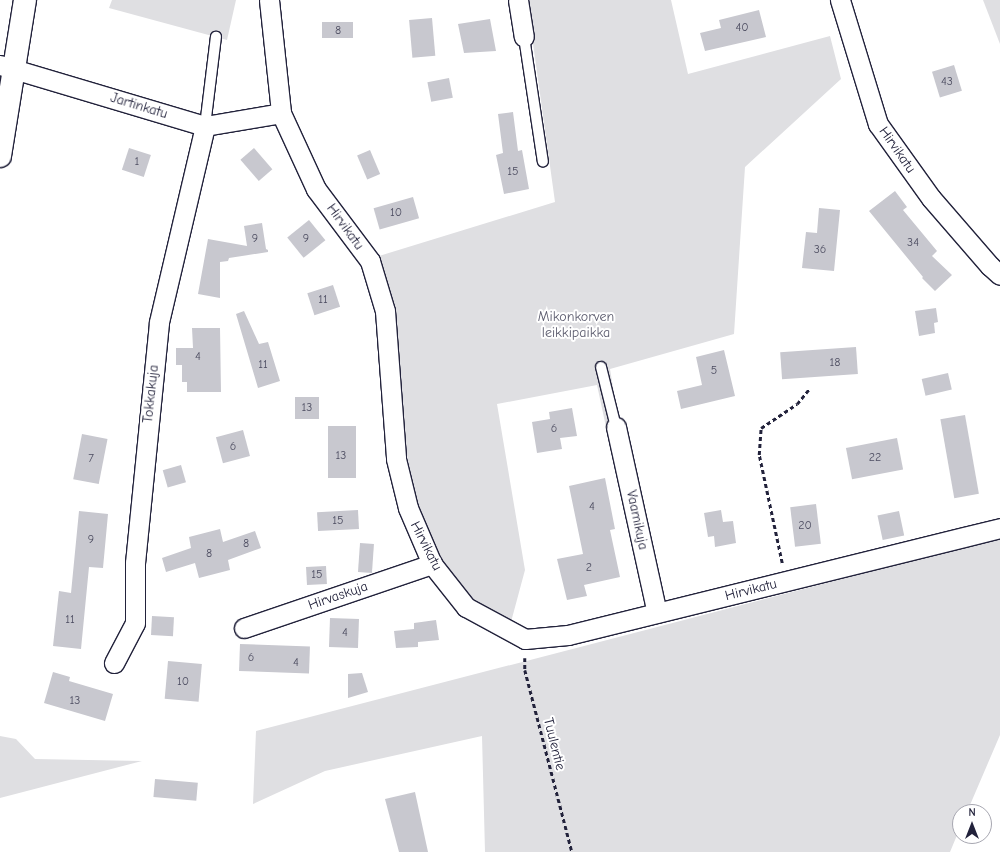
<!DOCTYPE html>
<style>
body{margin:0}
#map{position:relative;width:1000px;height:852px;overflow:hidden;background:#fff;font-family:"Comic Neue",sans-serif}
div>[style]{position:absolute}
.green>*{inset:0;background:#dfdfe2}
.building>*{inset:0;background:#c8c8cf;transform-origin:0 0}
.path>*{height:2.5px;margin-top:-1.25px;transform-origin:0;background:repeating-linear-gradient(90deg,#22223b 0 4px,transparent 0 7px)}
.roads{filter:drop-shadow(1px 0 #22223b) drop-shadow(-1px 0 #22223b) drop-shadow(0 1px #22223b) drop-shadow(0 -1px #22223b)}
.service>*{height:10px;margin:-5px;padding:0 5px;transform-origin:5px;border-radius:5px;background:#fff}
.minor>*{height:19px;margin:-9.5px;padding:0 9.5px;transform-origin:9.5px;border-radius:9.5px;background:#fff}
.secondary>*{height:22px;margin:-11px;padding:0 11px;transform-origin:11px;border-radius:11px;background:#fff}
span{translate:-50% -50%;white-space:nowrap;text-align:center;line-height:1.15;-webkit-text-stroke:4px #fff;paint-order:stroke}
.number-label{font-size:12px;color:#4c4c60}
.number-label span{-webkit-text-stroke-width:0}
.street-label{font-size:14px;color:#22223b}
.park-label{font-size:14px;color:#5b5b6d}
.north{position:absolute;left:952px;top:804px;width:40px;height:40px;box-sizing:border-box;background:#fff;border:1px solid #a7a7b1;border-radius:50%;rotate:0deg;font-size:11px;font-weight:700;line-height:16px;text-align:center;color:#22223b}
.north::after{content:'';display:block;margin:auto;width:14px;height:18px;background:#22223b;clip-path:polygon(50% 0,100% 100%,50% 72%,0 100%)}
</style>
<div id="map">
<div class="green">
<div style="clip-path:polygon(112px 0,236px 0,227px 40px,109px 8px)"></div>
<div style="clip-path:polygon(527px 0,671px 0,688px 74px,830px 36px,841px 79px,745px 167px,734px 334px,610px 369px,619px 424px,606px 427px,597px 385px,497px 404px,525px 570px,511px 622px,472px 600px,438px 558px,416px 502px,402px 429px,394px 310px,379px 256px,555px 202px)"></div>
<div style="clip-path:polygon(983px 0,1000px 0,1000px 44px)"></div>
<div style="clip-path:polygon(1000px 538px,1000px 735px,967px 812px,960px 812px,960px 828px,950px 852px,485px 852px,482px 736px,325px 771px,253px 804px,256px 731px)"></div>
<div style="clip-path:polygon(0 736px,16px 739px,35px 759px,142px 761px,0 798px)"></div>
</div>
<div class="building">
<div style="clip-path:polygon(759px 10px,766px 37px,705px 51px,700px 33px,721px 28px,719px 20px)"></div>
<div style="left:432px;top:18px;width:38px;height:23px;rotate:85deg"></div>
<div style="clip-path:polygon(490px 19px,496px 51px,464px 53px,458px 24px)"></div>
<div style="left:353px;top:22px;width:16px;height:31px;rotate:90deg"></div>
<div style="left:954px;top:65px;width:27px;height:23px;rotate:73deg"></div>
<div style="left:449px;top:78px;width:20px;height:22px;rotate:79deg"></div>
<div style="clip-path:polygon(513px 112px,518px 151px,522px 150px,529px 189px,504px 194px,496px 155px,503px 153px,498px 114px)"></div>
<div style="left:129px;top:148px;width:23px;height:23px;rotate:18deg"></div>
<div style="left:254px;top:148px;width:28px;height:18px;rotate:49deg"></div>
<div style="left:370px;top:150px;width:26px;height:14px;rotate:67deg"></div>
<div style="clip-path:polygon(895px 191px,907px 207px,903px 210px,937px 251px,932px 256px,952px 275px,935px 291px,922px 278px,923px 277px,869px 211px)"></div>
<div style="left:413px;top:197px;width:22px;height:41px;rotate:74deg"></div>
<div style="clip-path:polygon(819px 208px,840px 210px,834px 271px,802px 268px,806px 232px,817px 233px)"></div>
<div style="left:309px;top:220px;width:26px;height:28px;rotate:51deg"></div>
<div style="clip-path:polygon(262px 223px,266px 249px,268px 250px,268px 252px,229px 258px,228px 261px,220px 262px,220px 298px,198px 294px,208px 239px,247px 246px,244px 226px)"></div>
<div style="left:333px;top:285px;width:23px;height:27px;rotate:72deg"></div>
<div style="clip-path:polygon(936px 308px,938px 322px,934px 323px,935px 333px,919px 336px,915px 311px)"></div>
<div style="clip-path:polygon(244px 311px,259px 344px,268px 342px,280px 381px,258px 388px,236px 314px)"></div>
<div style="clip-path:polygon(192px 328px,220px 328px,221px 392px,187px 392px,187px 382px,182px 382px,182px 365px,176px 365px,176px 348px,193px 348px)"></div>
<div style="left:856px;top:347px;width:27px;height:76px;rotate:86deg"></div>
<div style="clip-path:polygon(724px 350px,735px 396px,681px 409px,677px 391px,702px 385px,696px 357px)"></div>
<div style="left:948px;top:373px;width:17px;height:27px;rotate:77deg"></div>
<div style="left:295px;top:397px;width:24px;height:22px"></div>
<div style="clip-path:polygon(572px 408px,577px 436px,560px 438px,562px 449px,537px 453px,532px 422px,550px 419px,549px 412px)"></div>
<div style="left:965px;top:415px;width:80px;height:25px;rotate:80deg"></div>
<div style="left:328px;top:426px;width:28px;height:52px"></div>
<div style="left:243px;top:430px;width:27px;height:28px;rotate:75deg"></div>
<div style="left:82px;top:434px;width:26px;height:46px;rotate:11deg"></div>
<div style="left:897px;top:438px;width:32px;height:52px;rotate:79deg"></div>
<div style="left:181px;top:465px;width:18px;height:19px;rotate:74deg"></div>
<div style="clip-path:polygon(605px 478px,615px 529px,610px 530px,620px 577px,584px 585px,587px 596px,567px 600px,557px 559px,583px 554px,569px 486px)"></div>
<div style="left:816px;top:504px;width:40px;height:26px;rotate:83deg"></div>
<div style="left:358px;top:510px;width:19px;height:41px;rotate:87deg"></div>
<div style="clip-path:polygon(721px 510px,723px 522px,733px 521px,736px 543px,715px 547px,714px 536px,708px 537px,704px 513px)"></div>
<div style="clip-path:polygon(79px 511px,108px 514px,103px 568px,89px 567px,81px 649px,53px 646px,59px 591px,71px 593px)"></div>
<div style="left:899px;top:511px;width:25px;height:22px;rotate:78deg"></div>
<div style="clip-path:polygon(220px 529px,223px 542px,255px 531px,261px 548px,228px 560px,230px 570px,199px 578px,195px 563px,166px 572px,162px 558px,191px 548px,189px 537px)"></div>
<div style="left:360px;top:543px;width:14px;height:29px;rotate:4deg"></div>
<div style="left:326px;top:566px;width:18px;height:20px;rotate:87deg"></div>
<div style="left:152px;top:616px;width:22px;height:19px;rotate:3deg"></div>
<div style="left:330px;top:618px;width:29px;height:29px;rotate:2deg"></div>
<div style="clip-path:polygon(436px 620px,439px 640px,418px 642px,418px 647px,396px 648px,394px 631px,414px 629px,414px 623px)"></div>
<div style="left:240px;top:644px;width:70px;height:27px;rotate:2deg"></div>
<div style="left:168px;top:661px;width:34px;height:38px;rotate:5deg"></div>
<div style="clip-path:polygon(53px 672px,70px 677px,69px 681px,113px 694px,105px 721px,44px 703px)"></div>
<div style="clip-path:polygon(362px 673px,368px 692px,348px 698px,348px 674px)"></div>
<div style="left:155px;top:779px;width:43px;height:18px;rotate:5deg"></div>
<div style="clip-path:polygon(415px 792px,428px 852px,399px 852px,385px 799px)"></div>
</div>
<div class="path">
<div style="left:782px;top:563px;width:110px;rotate:-102deg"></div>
<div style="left:759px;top:455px;width:27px;rotate:-86deg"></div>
<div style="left:761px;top:428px;width:43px;rotate:-33.7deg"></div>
<div style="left:797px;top:404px;width:19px;rotate:-51deg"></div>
<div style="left:525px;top:658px;width:12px;rotate:90deg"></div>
<div style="left:525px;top:670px;width:188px;rotate:75.5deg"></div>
</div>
<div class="roads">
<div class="service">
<div style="left:524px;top:37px;width:126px;rotate:81.4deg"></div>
<div style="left:205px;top:126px;width:90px;rotate:-83deg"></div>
<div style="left:601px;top:367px;width:62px;rotate:76deg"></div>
</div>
<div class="minor">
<div style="left:269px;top:0;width:114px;rotate:83.9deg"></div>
<div style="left:281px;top:113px;width:84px;rotate:65.3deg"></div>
<div style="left:316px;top:189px;width:90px;rotate:53.1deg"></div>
<div style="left:370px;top:261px;width:52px;rotate:73.3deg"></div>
<div style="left:385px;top:311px;width:148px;rotate:85.7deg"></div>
<div style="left:396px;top:459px;width:50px;rotate:76.2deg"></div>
<div style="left:408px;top:508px;width:61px;rotate:66.8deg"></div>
<div style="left:432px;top:564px;width:55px;rotate:51.7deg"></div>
<div style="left:466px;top:607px;width:67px;rotate:28.5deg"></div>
<div style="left:525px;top:639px;width:43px;rotate:-5.3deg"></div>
<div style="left:568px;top:635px;width:445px;rotate:-13.9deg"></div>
<div style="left:518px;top:0;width:37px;rotate:81deg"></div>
<div style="left:840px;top:0;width:130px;rotate:73deg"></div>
<div style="left:878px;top:124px;width:91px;rotate:54.4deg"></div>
<div style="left:931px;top:198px;width:90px;rotate:49.1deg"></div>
<div style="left:990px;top:266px;width:13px;rotate:42deg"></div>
<div style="left:0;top:65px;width:214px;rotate:16.6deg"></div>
<div style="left:205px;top:126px;width:77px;rotate:-9.7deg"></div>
<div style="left:616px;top:427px;width:190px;rotate:77.6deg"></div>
<div style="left:244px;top:628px;width:199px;rotate:-18.8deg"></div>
<div style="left:114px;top:663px;width:45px;rotate:-62.3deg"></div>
<div style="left:135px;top:623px;width:60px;rotate:-90deg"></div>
<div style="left:135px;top:563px;width:242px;rotate:-84.3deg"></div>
<div style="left:159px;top:322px;width:201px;rotate:-76.8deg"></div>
</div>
<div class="secondary">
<div style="left:0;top:156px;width:158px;rotate:-80.9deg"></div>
</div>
</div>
<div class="number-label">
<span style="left:742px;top:28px">40</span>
<span style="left:338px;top:31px">8</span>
<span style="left:947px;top:82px">43</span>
<span style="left:137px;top:162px">1</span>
<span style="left:513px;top:172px">15</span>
<span style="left:396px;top:213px">10</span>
<span style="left:255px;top:239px">9</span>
<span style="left:306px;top:239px">9</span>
<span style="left:913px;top:243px">34</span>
<span style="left:820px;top:250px">36</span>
<span style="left:323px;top:300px">11</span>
<span style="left:198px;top:357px">4</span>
<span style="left:835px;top:363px">18</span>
<span style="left:263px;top:365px">11</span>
<span style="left:714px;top:371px">5</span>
<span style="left:307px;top:408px">13</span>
<span style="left:554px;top:429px">6</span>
<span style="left:233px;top:447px">6</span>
<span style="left:341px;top:456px">13</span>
<span style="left:875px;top:458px">22</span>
<span style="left:91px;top:459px">7</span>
<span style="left:592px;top:507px">4</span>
<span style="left:338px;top:521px">15</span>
<span style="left:805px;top:526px">20</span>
<span style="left:91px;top:540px">9</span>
<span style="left:246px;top:544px">8</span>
<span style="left:209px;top:554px">8</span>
<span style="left:589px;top:568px">2</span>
<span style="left:317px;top:575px">15</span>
<span style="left:70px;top:620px">11</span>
<span style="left:345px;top:633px">4</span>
<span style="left:251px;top:658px">6</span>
<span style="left:296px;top:663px">4</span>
<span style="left:183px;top:682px">10</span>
<span style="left:75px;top:701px">13</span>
</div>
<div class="street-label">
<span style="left:139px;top:106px;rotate:17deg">Jartinkatu</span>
<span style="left:897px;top:150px;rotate:55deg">Hirvikatu</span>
<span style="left:345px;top:227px;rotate:54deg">Hirvikatu</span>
<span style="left:151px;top:394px;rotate:-84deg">Tokkakuja</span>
<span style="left:637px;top:520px;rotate:78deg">Vaamikuja</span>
<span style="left:426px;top:546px;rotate:63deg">Hirvikatu</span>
<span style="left:751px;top:590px;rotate:-14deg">Hirvikatu</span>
<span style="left:338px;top:596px;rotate:-19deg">Hirvaskuja</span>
<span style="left:554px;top:744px;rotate:76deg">Tuulentie</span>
</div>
<div class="park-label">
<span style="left:576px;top:325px">Mikonkorven<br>leikkipaikka</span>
</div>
<div class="north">N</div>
</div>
